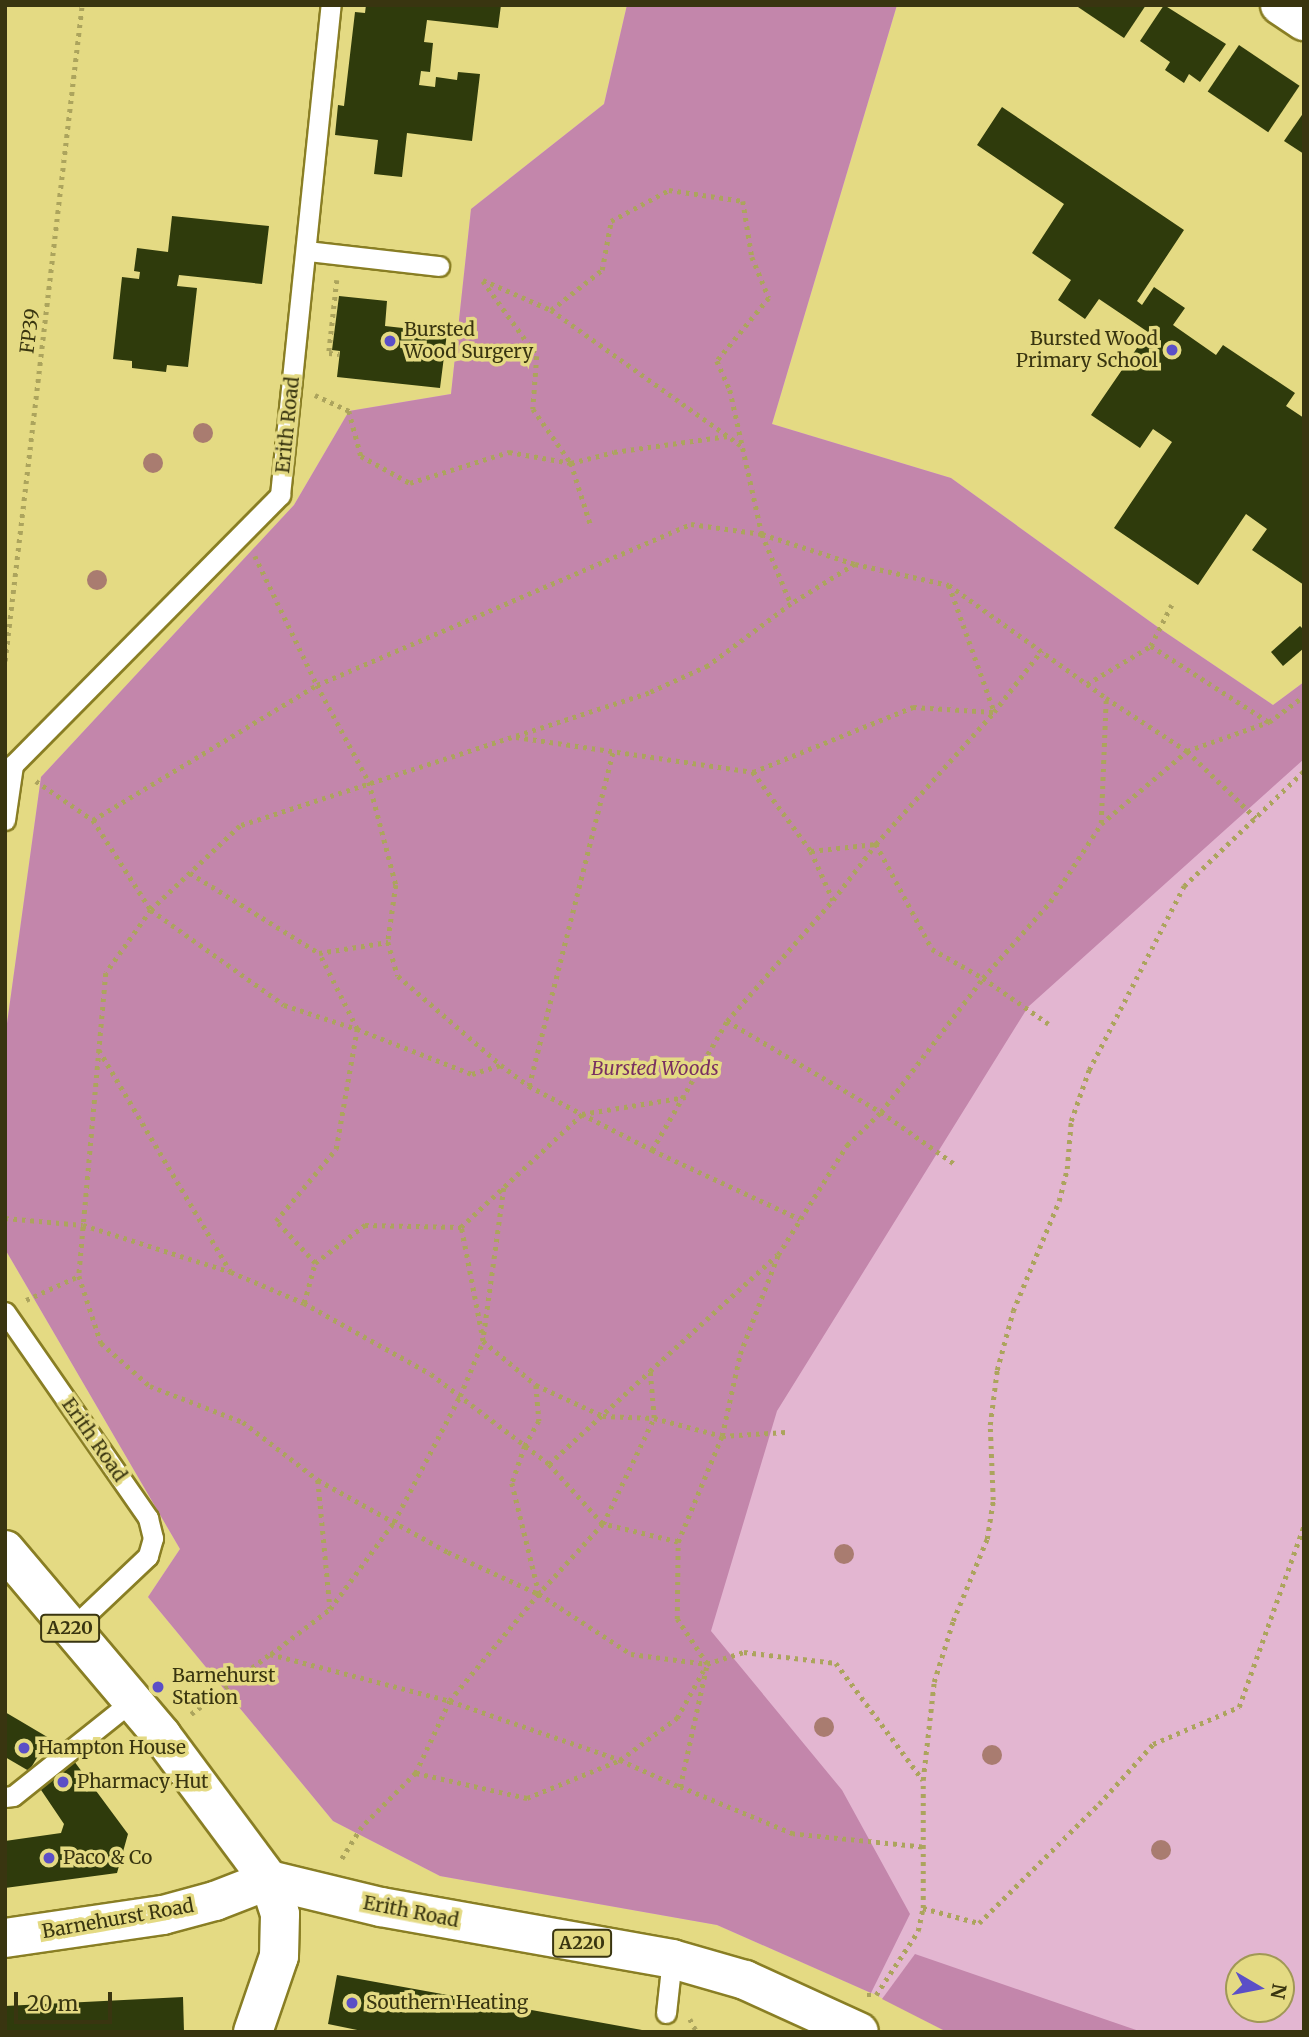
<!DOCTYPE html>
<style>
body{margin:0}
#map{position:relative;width:1309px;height:2037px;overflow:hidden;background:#e4da83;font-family:Merriweather,serif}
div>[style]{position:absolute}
.green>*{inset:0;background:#e3b6d1}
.forest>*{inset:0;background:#c386ab}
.building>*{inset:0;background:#2f3b0c;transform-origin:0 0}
.path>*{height:4.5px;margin-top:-2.25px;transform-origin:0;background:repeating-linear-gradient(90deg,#aca45d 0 3.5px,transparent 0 8.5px)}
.roads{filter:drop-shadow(2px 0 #897e24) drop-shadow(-2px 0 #897e24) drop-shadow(0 2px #897e24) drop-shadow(0 -2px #897e24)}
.lane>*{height:19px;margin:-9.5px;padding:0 9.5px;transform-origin:9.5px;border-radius:9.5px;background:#fff}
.street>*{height:38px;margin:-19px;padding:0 19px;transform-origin:19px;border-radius:19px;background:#fff}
.secondary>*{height:38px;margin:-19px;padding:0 19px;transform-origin:19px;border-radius:19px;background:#fff}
.primary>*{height:38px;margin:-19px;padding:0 19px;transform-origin:19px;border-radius:19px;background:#fff}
.trees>*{width:20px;height:20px;margin:-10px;border-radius:50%;background:#a97c70}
.dots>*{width:19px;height:19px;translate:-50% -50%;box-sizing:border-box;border:4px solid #e4da83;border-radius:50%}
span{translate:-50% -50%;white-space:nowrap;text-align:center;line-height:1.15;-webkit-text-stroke:7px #e4da83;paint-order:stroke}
.shield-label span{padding:2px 5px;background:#e4da83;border:2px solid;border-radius:5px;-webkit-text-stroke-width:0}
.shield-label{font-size:18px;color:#393510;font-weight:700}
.poi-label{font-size:19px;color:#393510}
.left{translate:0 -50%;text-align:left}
.right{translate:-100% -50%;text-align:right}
.street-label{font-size:19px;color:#393510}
.park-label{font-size:19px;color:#793061;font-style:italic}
.frame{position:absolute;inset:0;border:7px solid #393510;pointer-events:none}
.north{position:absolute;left:1225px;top:1953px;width:70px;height:70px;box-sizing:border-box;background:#e4da83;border:2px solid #a09855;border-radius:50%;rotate:100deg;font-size:19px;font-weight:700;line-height:28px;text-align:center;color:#393510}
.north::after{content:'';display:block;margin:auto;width:24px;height:32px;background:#5b4fc7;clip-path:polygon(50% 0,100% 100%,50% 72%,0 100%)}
.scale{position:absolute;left:14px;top:1992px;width:98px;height:32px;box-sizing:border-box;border:4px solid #393510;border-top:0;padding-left:9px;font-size:21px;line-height:24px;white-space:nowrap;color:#393510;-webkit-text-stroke:5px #e4da83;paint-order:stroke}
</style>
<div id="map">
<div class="green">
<div style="clip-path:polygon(evenodd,627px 5px,897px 5px,772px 424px,951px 478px,1159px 628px,1273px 705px,1304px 682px,1304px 2032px,947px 2032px,876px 1995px,717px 1925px,440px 1876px,333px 1821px,148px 1597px,180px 1549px,5px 1249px,5px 1038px,41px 777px,294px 505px,349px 411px,451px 394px,471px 209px,604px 104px,627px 5px,1239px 1967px,1281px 1967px,1281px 2009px,1239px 2009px,1239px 1967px)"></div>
</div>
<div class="forest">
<div style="clip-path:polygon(627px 5px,897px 5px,772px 424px,951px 478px,1159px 628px,1273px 705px,1304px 682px,1304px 759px,1028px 1007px,777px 1411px,711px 1631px,842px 1790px,910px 1914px,871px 1993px,717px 1925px,440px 1876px,333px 1821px,148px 1597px,180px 1549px,5px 1249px,5px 1038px,41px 777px,294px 505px,349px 411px,451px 394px,471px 209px,604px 104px)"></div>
<div style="clip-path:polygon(915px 1954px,1142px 2032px,947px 2032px,882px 1999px)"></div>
</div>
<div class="building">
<div style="clip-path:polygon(366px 5px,501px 5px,498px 28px,427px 20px,424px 42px,433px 43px,430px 72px,421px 71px,419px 85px,435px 87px,436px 77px,457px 80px,458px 72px,480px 74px,472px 141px,407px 133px,402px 177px,374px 174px,378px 140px,335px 135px,338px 105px,344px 106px,355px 12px,365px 13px)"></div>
<div style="clip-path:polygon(1075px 5px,1146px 5px,1124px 38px)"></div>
<div style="clip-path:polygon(1164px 5px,1226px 44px,1200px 82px,1189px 74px,1184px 83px,1165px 70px,1170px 62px,1140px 41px)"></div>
<div style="left:1239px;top:45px;width:73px;height:56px;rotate:34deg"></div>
<div style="clip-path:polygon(1002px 107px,1184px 230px,1137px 301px,1142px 305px,1154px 287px,1185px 308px,1173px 325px,1216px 355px,1223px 345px,1295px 393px,1286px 406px,1304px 418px,1304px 585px,1252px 550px,1267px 529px,1246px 514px,1198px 585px,1114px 528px,1172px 442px,1153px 429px,1140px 448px,1091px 415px,1148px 332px,1099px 299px,1085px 319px,1058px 300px,1071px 280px,1032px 253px,1064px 204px,977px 145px)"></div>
<div style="clip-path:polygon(1304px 112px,1304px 154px,1284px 141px)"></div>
<div style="clip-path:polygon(172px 216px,269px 226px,262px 284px,179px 275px,177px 286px,197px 288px,188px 367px,167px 365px,166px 372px,132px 368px,132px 361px,113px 359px,122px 277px,139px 279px,140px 272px,134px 271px,137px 248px,168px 252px)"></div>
<div style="clip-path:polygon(339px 296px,387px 301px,385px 326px,447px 333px,440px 388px,337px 377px,340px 351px,332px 350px)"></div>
<div style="clip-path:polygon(1300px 626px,1304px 630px,1304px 648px,1283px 666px,1271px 652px)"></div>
<div style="clip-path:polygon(5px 1712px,49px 1738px,29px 1771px,5px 1757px)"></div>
<div style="clip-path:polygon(71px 1757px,128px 1834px,117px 1873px,5px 1888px,5px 1841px,61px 1833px,64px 1824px,37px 1784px)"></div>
<div style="clip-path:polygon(337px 1975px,642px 2030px,642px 2032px,367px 2032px,328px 2024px)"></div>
<div style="clip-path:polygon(183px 1997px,184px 2032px,5px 2032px,5px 2006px)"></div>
</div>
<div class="path">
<div style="left:337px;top:280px;width:73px;rotate:96.3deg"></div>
<div style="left:329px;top:353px;width:10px;rotate:6deg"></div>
<div style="left:483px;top:280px;width:74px;rotate:23.8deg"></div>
<div style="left:551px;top:310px;width:65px;rotate:-38.1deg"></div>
<div style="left:602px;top:270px;width:50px;rotate:-79.6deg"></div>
<div style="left:611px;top:221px;width:66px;rotate:-28.1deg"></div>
<div style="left:669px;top:190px;width:75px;rotate:8.5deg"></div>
<div style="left:743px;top:201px;width:57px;rotate:80.9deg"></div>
<div style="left:752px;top:257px;width:44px;rotate:67.5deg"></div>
<div style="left:769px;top:298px;width:82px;rotate:129.5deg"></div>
<div style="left:717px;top:361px;width:32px;rotate:66deg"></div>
<div style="left:730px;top:390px;width:148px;rotate:77.5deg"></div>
<div style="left:762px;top:534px;width:76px;rotate:67.5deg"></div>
<div style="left:483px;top:281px;width:92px;rotate:54.2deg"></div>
<div style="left:537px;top:356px;width:53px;rotate:94.3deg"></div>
<div style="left:533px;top:409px;width:66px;rotate:54.9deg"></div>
<div style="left:571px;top:463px;width:66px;rotate:72.4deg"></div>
<div style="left:551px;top:310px;width:236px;rotate:35.5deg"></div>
<div style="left:315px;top:395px;width:38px;rotate:25deg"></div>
<div style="left:349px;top:411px;width:47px;rotate:75.1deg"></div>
<div style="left:361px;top:456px;width:56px;rotate:28.9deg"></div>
<div style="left:410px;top:483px;width:104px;rotate:-17.4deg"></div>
<div style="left:509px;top:452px;width:63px;rotate:10.1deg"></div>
<div style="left:571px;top:463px;width:44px;rotate:-14.3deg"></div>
<div style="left:614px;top:452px;width:115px;rotate:-8deg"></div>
<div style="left:255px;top:556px;width:143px;rotate:64.3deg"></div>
<div style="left:317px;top:685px;width:110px;rotate:61.8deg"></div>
<div style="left:369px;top:782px;width:106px;rotate:75.3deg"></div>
<div style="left:396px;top:885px;width:58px;rotate:98deg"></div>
<div style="left:855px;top:564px;width:75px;rotate:148deg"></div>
<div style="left:791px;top:604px;width:104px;rotate:143.2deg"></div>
<div style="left:708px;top:666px;width:65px;rotate:155.4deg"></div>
<div style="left:649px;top:693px;width:430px;rotate:162deg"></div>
<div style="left:240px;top:826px;width:122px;rotate:136.7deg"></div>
<div style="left:151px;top:910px;width:77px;rotate:125.5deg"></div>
<div style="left:106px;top:973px;width:304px;rotate:95.1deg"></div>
<div style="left:79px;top:1276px;width:71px;rotate:71.8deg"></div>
<div style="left:101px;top:1343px;width:65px;rotate:41.3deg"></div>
<div style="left:150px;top:1386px;width:100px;rotate:21.2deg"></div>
<div style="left:243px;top:1422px;width:95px;rotate:37.7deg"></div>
<div style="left:318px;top:1480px;width:149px;rotate:29deg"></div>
<div style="left:448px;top:1552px;width:100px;rotate:24.8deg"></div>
<div style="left:539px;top:1594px;width:110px;rotate:33.1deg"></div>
<div style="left:631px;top:1654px;width:77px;rotate:7.5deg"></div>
<div style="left:707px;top:1664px;width:39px;rotate:-18deg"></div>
<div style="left:744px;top:1652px;width:93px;rotate:6.8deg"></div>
<div style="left:836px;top:1663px;width:146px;rotate:53.4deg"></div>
<div style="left:949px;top:585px;width:134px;rotate:70.3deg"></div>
<div style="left:1172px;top:605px;width:46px;rotate:117.1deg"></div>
<div style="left:1151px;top:646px;width:140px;rotate:32.8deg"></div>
<div style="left:1269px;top:722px;width:44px;rotate:-36.6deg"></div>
<div style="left:5px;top:661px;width:661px;rotate:-83.31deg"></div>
<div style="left:1087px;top:684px;width:74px;rotate:-30.7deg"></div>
<div style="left:516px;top:737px;width:240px;rotate:8.4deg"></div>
<div style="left:753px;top:772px;width:173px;rotate:-22.1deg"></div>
<div style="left:913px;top:707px;width:81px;rotate:3.5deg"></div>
<div style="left:753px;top:772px;width:98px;rotate:53.7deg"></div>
<div style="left:811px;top:851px;width:65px;rotate:-6.1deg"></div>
<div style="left:36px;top:781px;width:69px;rotate:34.4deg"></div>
<div style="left:93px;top:820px;width:107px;rotate:57.2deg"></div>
<div style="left:151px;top:910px;width:163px;rotate:35.5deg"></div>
<div style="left:284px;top:1005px;width:77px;rotate:18.2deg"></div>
<div style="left:357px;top:1029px;width:123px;rotate:21.4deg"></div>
<div style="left:472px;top:1074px;width:30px;rotate:-17deg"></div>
<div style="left:93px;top:820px;width:262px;rotate:-31.1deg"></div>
<div style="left:317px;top:685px;width:407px;rotate:-23.3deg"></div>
<div style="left:691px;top:524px;width:72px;rotate:8deg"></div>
<div style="left:762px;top:534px;width:98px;rotate:17.9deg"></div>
<div style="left:855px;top:564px;width:96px;rotate:12.6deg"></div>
<div style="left:949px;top:585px;width:193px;rotate:35.7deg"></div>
<div style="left:1106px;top:698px;width:97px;rotate:33.2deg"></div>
<div style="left:1187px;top:751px;width:96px;rotate:44.2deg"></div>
<div style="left:1101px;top:823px;width:125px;rotate:-87.7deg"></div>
<div style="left:876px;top:844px;width:119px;rotate:61.9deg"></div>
<div style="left:932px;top:949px;width:59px;rotate:29.6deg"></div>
<div style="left:983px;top:978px;width:80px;rotate:34.9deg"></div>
<div style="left:811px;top:851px;width:54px;rotate:65.8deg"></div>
<div style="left:190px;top:873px;width:152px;rotate:31.8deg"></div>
<div style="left:319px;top:953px;width:70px;rotate:-9.1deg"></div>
<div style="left:388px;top:942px;width:35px;rotate:74deg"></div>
<div style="left:398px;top:976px;width:136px;rotate:40.8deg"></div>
<div style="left:501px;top:1065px;width:35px;rotate:37deg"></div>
<div style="left:529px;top:1086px;width:60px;rotate:27.8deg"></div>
<div style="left:582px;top:1114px;width:105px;rotate:-9.3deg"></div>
<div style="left:727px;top:1021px;width:179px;rotate:30.6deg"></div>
<div style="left:881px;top:1112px;width:92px;rotate:35.2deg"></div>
<div style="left:99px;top:1050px;width:257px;rotate:59.3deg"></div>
<div style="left:529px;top:1086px;width:345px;rotate:-75.9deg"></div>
<div style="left:652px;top:1150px;width:149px;rotate:-59.8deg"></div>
<div style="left:727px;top:1021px;width:161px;rotate:-48.8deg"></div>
<div style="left:833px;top:900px;width:71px;rotate:-52.5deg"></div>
<div style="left:876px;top:844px;width:177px;rotate:-48.2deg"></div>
<div style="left:994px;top:712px;width:78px;rotate:-52.3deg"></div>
<div style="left:504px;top:1188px;width:154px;rotate:97.8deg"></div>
<div style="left:483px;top:1341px;width:69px;rotate:39.7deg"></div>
<div style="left:536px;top:1385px;width:74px;rotate:24.8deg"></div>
<div style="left:603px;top:1416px;width:51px;rotate:2.2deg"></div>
<div style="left:654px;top:1418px;width:70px;rotate:14.8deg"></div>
<div style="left:722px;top:1436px;width:64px;rotate:-3.6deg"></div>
<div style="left:5px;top:1218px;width:78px;rotate:5.1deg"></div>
<div style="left:83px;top:1225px;width:155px;rotate:17.6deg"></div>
<div style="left:231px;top:1272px;width:79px;rotate:23deg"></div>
<div style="left:304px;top:1303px;width:145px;rotate:29.2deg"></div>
<div style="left:431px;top:1374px;width:148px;rotate:37.3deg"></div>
<div style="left:549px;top:1464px;width:81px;rotate:48deg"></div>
<div style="left:603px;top:1524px;width:95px;rotate:132.4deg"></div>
<div style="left:539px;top:1594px;width:139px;rotate:129.8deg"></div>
<div style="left:450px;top:1701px;width:80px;rotate:115.3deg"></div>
<div style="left:416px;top:1773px;width:76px;rotate:135deg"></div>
<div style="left:362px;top:1827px;width:41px;rotate:122.2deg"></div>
<div style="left:315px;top:1263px;width:57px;rotate:-132.9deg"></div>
<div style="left:276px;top:1221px;width:94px;rotate:-50.2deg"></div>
<div style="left:336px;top:1149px;width:122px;rotate:-80.1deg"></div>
<div style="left:357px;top:1029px;width:85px;rotate:-116.6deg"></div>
<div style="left:26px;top:1300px;width:58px;rotate:-24.4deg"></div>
<div style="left:304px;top:1303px;width:41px;rotate:-74.6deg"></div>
<div style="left:315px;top:1263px;width:63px;rotate:-37.2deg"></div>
<div style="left:365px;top:1225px;width:96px;rotate:1.2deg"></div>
<div style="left:461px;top:1227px;width:166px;rotate:-43deg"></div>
<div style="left:582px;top:1114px;width:79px;rotate:27.2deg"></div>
<div style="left:652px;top:1150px;width:163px;rotate:25deg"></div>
<div style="left:536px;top:1385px;width:36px;rotate:85deg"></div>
<div style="left:539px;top:1421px;width:29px;rotate:119deg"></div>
<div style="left:525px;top:1446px;width:39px;rotate:109deg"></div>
<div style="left:512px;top:1483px;width:113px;rotate:76.2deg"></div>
<div style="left:549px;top:1464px;width:137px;rotate:-42.6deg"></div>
<div style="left:318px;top:1480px;width:129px;rotate:84.6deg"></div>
<div style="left:678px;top:1542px;width:77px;rotate:-166.5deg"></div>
<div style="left:603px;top:1524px;width:118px;rotate:-64.3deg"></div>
<div style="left:654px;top:1418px;width:47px;rotate:-94.9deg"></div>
<div style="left:650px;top:1371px;width:172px;rotate:-42.4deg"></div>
<div style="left:271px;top:1654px;width:74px;rotate:-37.3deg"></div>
<div style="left:330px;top:1609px;width:108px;rotate:-53.7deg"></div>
<div style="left:394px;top:1522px;width:142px;rotate:-62.4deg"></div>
<div style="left:460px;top:1396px;width:60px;rotate:-67.3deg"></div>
<div style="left:483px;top:1341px;width:116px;rotate:-100.9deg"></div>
<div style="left:191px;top:1714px;width:99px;rotate:-37.2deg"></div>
<div style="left:270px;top:1654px;width:186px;rotate:14.6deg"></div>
<div style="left:450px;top:1701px;width:180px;rotate:19.1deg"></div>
<div style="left:620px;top:1760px;width:66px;rotate:24.2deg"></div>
<div style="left:416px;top:1773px;width:114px;rotate:12.7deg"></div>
<div style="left:527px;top:1798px;width:100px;rotate:-22.2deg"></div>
<div style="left:620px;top:1760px;width:71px;rotate:-36.4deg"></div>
<div style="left:677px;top:1718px;width:54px;rotate:-61deg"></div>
<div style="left:922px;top:1847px;width:130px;rotate:-174.2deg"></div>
<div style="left:793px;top:1834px;width:122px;rotate:-157.4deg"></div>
<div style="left:680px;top:1787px;width:126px;rotate:-77.6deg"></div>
<div style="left:707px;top:1664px;width:54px;rotate:-123.7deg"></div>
<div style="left:677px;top:1619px;width:77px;rotate:-89.3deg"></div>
<div style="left:678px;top:1542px;width:115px;rotate:-67.5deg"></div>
<div style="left:722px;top:1436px;width:84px;rotate:-77.6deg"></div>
<div style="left:740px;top:1354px;width:106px;rotate:-69deg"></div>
<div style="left:778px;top:1255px;width:130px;rotate:-57.9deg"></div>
<div style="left:847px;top:1145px;width:47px;rotate:-44.1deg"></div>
<div style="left:881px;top:1112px;width:168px;rotate:-52.7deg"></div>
<div style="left:983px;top:978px;width:101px;rotate:-48.6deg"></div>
<div style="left:1050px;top:902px;width:93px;rotate:-56.8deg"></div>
<div style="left:1101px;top:824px;width:113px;rotate:-40.3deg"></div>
<div style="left:1187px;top:751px;width:87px;rotate:-19.5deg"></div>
<div style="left:923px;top:1908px;width:58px;rotate:15deg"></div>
<div style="left:979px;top:1923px;width:169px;rotate:-44.8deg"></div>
<div style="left:1099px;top:1804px;width:81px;rotate:-48deg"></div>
<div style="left:1153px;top:1744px;width:94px;rotate:-23.3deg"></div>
<div style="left:1239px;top:1707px;width:193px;rotate:-70.3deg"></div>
<div style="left:867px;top:1995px;width:9px"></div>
<div style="left:876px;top:1995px;width:77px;rotate:-56.7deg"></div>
<div style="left:918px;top:1931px;width:24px;rotate:-78deg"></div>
<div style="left:923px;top:1908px;width:128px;rotate:-90deg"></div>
<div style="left:923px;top:1780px;width:99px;rotate:-83.6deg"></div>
<div style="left:934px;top:1682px;width:64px;rotate:-72.7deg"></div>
<div style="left:953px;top:1621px;width:89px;rotate:-67.5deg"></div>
<div style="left:987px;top:1539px;width:39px;rotate:-81deg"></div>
<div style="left:993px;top:1500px;width:75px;rotate:-92.3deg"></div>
<div style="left:990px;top:1425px;width:55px;rotate:-82.7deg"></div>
<div style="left:997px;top:1370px;width:61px;rotate:-74.8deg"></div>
<div style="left:1013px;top:1311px;width:119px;rotate:-67.3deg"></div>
<div style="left:1059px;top:1201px;width:33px;rotate:-76deg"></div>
<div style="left:1067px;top:1169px;width:48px;rotate:-85.2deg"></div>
<div style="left:1071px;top:1121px;width:54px;rotate:-70.6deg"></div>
<div style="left:1089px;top:1070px;width:207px;rotate:-62.7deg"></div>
<div style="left:1184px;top:886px;width:166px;rotate:-43.8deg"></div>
<div style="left:690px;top:2019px;width:15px;rotate:62deg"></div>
</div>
<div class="roads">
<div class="lane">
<div style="left:307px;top:251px;width:133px;rotate:6.5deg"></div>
<div style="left:5px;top:820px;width:56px;rotate:-81.7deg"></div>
<div style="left:13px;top:765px;width:380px;rotate:-45.3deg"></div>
<div style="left:280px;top:495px;width:493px;rotate:-84.1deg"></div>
<div style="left:5px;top:1312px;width:251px;rotate:55.2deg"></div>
<div style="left:148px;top:1518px;width:21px;rotate:76deg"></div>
<div style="left:153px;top:1538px;width:19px;rotate:106deg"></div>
<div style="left:148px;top:1556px;width:106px;rotate:136.5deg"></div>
<div style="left:5px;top:1797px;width:8px;rotate:-7deg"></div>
<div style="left:13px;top:1796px;width:152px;rotate:-38.6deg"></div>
<div style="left:666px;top:2013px;width:54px;rotate:-83.7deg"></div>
</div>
<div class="street">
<div style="left:1280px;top:5px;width:29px;rotate:34deg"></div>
<div style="left:253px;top:2032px;width:80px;rotate:-71.1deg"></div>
<div style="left:279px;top:1956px;width:42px;rotate:-88.6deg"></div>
<div style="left:280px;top:1914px;width:36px;rotate:-108deg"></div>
</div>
<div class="secondary">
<div style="left:5px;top:1938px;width:160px;rotate:-8.3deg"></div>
<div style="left:163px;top:1915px;width:54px;rotate:-15.1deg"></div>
<div style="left:215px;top:1901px;width:58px;rotate:-21.3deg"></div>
</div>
<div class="primary">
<div style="left:5px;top:1550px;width:243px;rotate:49.8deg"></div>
<div style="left:162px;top:1736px;width:179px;rotate:53.4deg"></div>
<div style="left:269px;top:1880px;width:115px;rotate:13.6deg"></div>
<div style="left:381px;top:1907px;width:296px;rotate:10.1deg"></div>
<div style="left:672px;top:1959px;width:76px;rotate:16deg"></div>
<div style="left:745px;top:1980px;width:125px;rotate:24.5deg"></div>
</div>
</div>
<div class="trees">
<div style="left:203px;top:433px"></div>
<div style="left:153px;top:463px"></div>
<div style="left:97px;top:580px"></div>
<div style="left:844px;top:1554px"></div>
<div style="left:824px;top:1727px"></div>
<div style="left:992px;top:1755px"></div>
<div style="left:1161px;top:1850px"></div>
</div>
<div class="dots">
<div style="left:390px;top:341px;background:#5b4fc7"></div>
<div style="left:1172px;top:350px;background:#5b4fc7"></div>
<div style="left:158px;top:1687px;background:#5b4fc7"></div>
<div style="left:24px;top:1748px;background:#5b4fc7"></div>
<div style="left:63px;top:1782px;background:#5b4fc7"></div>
<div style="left:49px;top:1858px;background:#5b4fc7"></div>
<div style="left:352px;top:2003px;background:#5b4fc7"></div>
</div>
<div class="shield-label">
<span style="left:70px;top:1628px">A220</span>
<span style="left:582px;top:1943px">A220</span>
</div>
<div class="poi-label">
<span class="left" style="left:404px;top:341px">Bursted<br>Wood Surgery</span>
<span class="right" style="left:1158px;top:350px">Bursted Wood<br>Primary School</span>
<span class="left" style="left:172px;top:1687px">Barnehurst<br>Station</span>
<span class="left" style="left:38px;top:1748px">Hampton House</span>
<span class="left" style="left:77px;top:1782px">Pharmacy Hut</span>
<span class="left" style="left:63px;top:1858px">Paco &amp; Co</span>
<span class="left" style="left:366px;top:2003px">Southern Heating</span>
</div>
<div class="street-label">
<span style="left:30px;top:331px;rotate:-83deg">FP39</span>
<span style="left:288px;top:425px;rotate:-84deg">Erith Road</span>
<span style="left:94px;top:1440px;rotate:55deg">Erith Road</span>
<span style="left:411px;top:1912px;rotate:11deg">Erith Road</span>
<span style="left:118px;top:1919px;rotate:-10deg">Barnehurst Road</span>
</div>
<div class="park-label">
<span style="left:655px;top:1069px">Bursted Woods</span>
</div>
<div class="frame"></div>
<div class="north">N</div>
<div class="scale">20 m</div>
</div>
